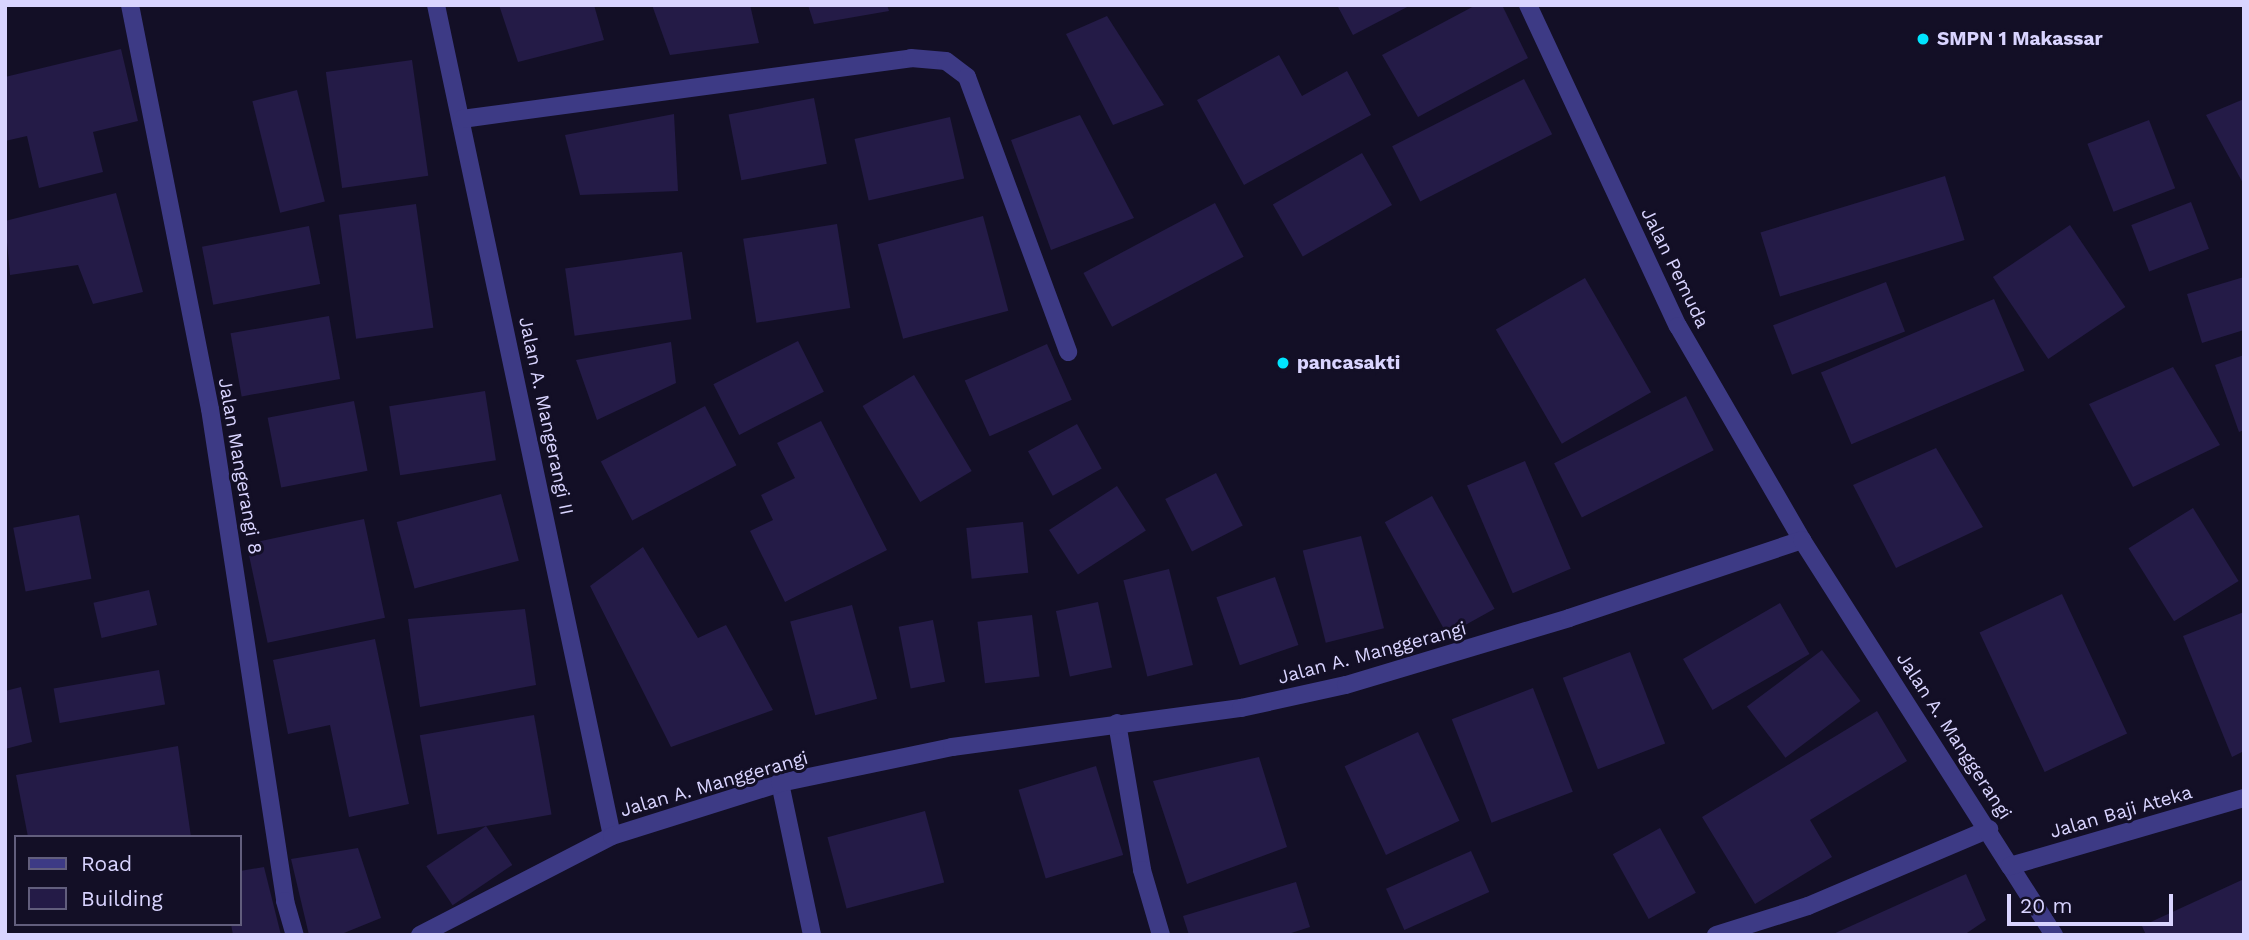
<!DOCTYPE html>
<style>
body{margin:0}
#map{position:relative;width:2249px;height:940px;overflow:hidden;background:#130f26;font-family:"Work Sans",sans-serif}
div>[style]{position:absolute}
.building>*{inset:0;background:#241b47;transform-origin:0 0}
.minor>*{height:18px;margin:-9px;padding:0 9px;transform-origin:9px;border-radius:9px;background:#3d3a85}
.tertiary>*{height:18px;margin:-9px;padding:0 9px;transform-origin:9px;border-radius:9px;background:#3d3a85}
.dots>*{width:19px;height:19px;translate:-50% -50%;box-sizing:border-box;border:4px solid #130f26;border-radius:50%}
span{translate:-50% -50%;white-space:nowrap;text-align:center;line-height:1.15;-webkit-text-stroke:6px #130f26;paint-order:stroke}
.poi-label{font-size:19px;color:#d9d4ff;font-weight:700}
.left{translate:0 -50%;text-align:left}
.street-label{font-size:19px;color:#d9d4ff}
.frame{position:absolute;inset:0;border:7px solid #d9d4ff;pointer-events:none}
.legend{position:absolute;left:14px;top:835px;width:228px;height:91px;box-sizing:border-box;background:#130f26;border:2px solid #625e7d;margin:0;padding:9px 12px;list-style:none;font-size:21px;color:#d9d4ff}
.legend li{display:flex;align-items:center;gap:14px;height:35px}
.legend b{width:35px;border:2px solid #625e7d}
.scale{position:absolute;left:2007px;top:894px;width:166px;height:32px;box-sizing:border-box;border:4px solid #d9d4ff;border-top:0;padding-left:9px;font-size:21px;line-height:24px;white-space:nowrap;color:#d9d4ff;-webkit-text-stroke:5px #130f26;paint-order:stroke}
</style>
<div id="map">
<div class="building">
<div style="clip-path:polygon(499px 5px,594px 5px,604px 40px,518px 62px)"></div>
<div style="clip-path:polygon(652px 5px,750px 5px,759px 43px,670px 55px)"></div>
<div style="clip-path:polygon(808px 5px,887px 5px,889px 11px,814px 24px)"></div>
<div style="clip-path:polygon(1337px 5px,1411px 5px,1353px 35px)"></div>
<div style="clip-path:polygon(1476px 5px,1502px 5px,1528px 58px,1418px 117px,1382px 55px)"></div>
<div style="clip-path:polygon(1107px 16px,1164px 105px,1113px 125px,1066px 34px)"></div>
<div style="clip-path:polygon(121px 49px,138px 121px,93px 132px,103px 172px,39px 188px,27px 136px,5px 141px,5px 77px)"></div>
<div style="clip-path:polygon(1279px 55px,1302px 96px,1347px 71px,1371px 115px,1244px 185px,1197px 100px)"></div>
<div style="left:412px;top:60px;width:117px;height:87px;rotate:82deg"></div>
<div style="left:1524px;top:79px;width:62px;height:148px;rotate:63deg"></div>
<div style="left:297px;top:90px;width:115px;height:46px;rotate:76deg"></div>
<div style="left:814px;top:98px;width:67px;height:87px;rotate:79deg"></div>
<div style="clip-path:polygon(2244px 99px,2244px 185px,2206px 115px)"></div>
<div style="clip-path:polygon(674px 114px,678px 191px,580px 195px,565px 135px)"></div>
<div style="clip-path:polygon(1080px 115px,1134px 218px,1051px 250px,1011px 140px)"></div>
<div style="left:950px;top:117px;width:63px;height:98px;rotate:77deg"></div>
<div style="left:2149px;top:120px;width:73px;height:66px;rotate:69deg"></div>
<div style="left:1362px;top:153px;width:60px;height:103px;rotate:60deg"></div>
<div style="left:1945px;top:176px;width:67px;height:193px;rotate:73deg"></div>
<div style="clip-path:polygon(116px 193px,143px 292px,93px 304px,78px 265px,10px 275px,5px 221px)"></div>
<div style="left:2191px;top:202px;width:50px;height:64px;rotate:69deg"></div>
<div style="left:1215px;top:203px;width:61px;height:149px;rotate:62deg"></div>
<div style="left:416px;top:204px;width:125px;height:78px;rotate:82deg"></div>
<div style="left:983px;top:216px;width:98px;height:109px;rotate:75deg"></div>
<div style="left:837px;top:224px;width:85px;height:95px;rotate:81deg"></div>
<div style="left:2070px;top:225px;width:99px;height:93px;rotate:56deg"></div>
<div style="left:309px;top:226px;width:59px;height:109px;rotate:79deg"></div>
<div style="left:682px;top:252px;width:68px;height:118px;rotate:82deg"></div>
<div style="clip-path:polygon(2244px 277px,2244px 330px,2202px 343px,2187px 294px)"></div>
<div style="left:1585px;top:278px;width:132px;height:103px;rotate:60deg"></div>
<div style="left:1886px;top:282px;width:53px;height:121px;rotate:69deg"></div>
<div style="left:1994px;top:299px;width:78px;height:188px;rotate:67deg"></div>
<div style="left:329px;top:316px;width:64px;height:100px;rotate:80deg"></div>
<div style="left:798px;top:341px;width:57px;height:95px;rotate:63deg"></div>
<div style="clip-path:polygon(671px 342px,676px 383px,597px 420px,576px 360px)"></div>
<div style="left:1047px;top:344px;width:61px;height:90px;rotate:66deg"></div>
<div style="clip-path:polygon(2244px 355px,2244px 430px,2239px 432px,2215px 365px)"></div>
<div style="clip-path:polygon(2173px 367px,2220px 445px,2133px 487px,2089px 404px)"></div>
<div style="left:914px;top:375px;width:112px;height:60px;rotate:59deg"></div>
<div style="left:485px;top:391px;width:70px;height:97px;rotate:81deg"></div>
<div style="left:1686px;top:396px;width:61px;height:148px;rotate:63deg"></div>
<div style="left:354px;top:401px;width:71px;height:88px;rotate:79deg"></div>
<div style="left:705px;top:406px;width:67px;height:118px;rotate:62deg"></div>
<div style="clip-path:polygon(821px 421px,887px 550px,785px 602px,750px 531px,773px 520px,761px 495px,795px 478px,777px 443px)"></div>
<div style="left:1077px;top:424px;width:51px;height:56px;rotate:61deg"></div>
<div style="clip-path:polygon(1936px 448px,1983px 527px,1896px 568px,1853px 485px)"></div>
<div style="left:1525px;top:461px;width:117px;height:63px;rotate:67deg"></div>
<div style="left:1216px;top:473px;width:59px;height:57px;rotate:63deg"></div>
<div style="left:1117px;top:486px;width:53px;height:81px;rotate:57deg"></div>
<div style="left:501px;top:494px;width:69px;height:108px;rotate:75deg"></div>
<div style="left:1432px;top:496px;width:129px;height:54px;rotate:61deg"></div>
<div style="left:2193px;top:508px;width:86px;height:76px;rotate:58deg"></div>
<div style="left:79px;top:515px;width:65px;height:67px;rotate:79deg"></div>
<div style="left:364px;top:519px;width:101px;height:120px;rotate:78deg"></div>
<div style="left:1023px;top:522px;width:51px;height:57px;rotate:84deg"></div>
<div style="left:1361px;top:536px;width:95px;height:60px;rotate:76deg"></div>
<div style="clip-path:polygon(643px 547px,698px 638px,726px 625px,773px 710px,671px 747px,590px 586px)"></div>
<div style="left:1169px;top:569px;width:99px;height:47px;rotate:76deg"></div>
<div style="left:1275px;top:577px;width:72px;height:62px;rotate:71deg"></div>
<div style="left:149px;top:590px;width:36px;height:57px;rotate:77deg"></div>
<div style="left:2062px;top:594px;width:154px;height:91px;rotate:65deg"></div>
<div style="left:1098px;top:602px;width:67px;height:43px;rotate:78deg"></div>
<div style="left:1780px;top:603px;width:59px;height:112px;rotate:60deg"></div>
<div style="left:852px;top:605px;width:97px;height:64px;rotate:75deg"></div>
<div style="clip-path:polygon(525px 609px,536px 685px,420px 707px,408px 619px)"></div>
<div style="clip-path:polygon(2244px 612px,2244px 751px,2232px 757px,2183px 636px)"></div>
<div style="left:1032px;top:615px;width:62px;height:55px;rotate:83deg"></div>
<div style="left:933px;top:620px;width:63px;height:35px;rotate:79deg"></div>
<div style="clip-path:polygon(375px 639px,409px 804px,349px 817px,330px 725px,288px 734px,273px 660px)"></div>
<div style="left:1822px;top:650px;width:64px;height:94px;rotate:53deg"></div>
<div style="left:1630px;top:652px;width:98px;height:72px;rotate:69deg"></div>
<div style="left:159px;top:670px;width:35px;height:107px;rotate:80deg"></div>
<div style="clip-path:polygon(21px 687px,32px 742px,5px 749px,5px 691px)"></div>
<div style="left:1533px;top:688px;width:111px;height:87px;rotate:69deg"></div>
<div style="clip-path:polygon(1877px 711px,1907px 761px,1810px 820px,1832px 857px,1755px 904px,1702px 817px)"></div>
<div style="left:534px;top:715px;width:101px;height:116px;rotate:80deg"></div>
<div style="left:1418px;top:732px;width:98px;height:81px;rotate:65deg"></div>
<div style="clip-path:polygon(178px 746px,191px 837px,28px 837px,16px 775px)"></div>
<div style="clip-path:polygon(1259px 757px,1287px 847px,1187px 884px,1153px 781px)"></div>
<div style="left:1096px;top:766px;width:93px;height:81px;rotate:73deg"></div>
<div style="left:925px;top:811px;width:74px;height:101px;rotate:75deg"></div>
<div style="left:486px;top:826px;width:47px;height:72px;rotate:56deg"></div>
<div style="left:1660px;top:828px;width:74px;height:54px;rotate:61deg"></div>
<div style="clip-path:polygon(358px 848px,381px 918px,339px 935px,309px 935px,291px 859px)"></div>
<div style="left:1471px;top:851px;width:45px;height:93px;rotate:66deg"></div>
<div style="clip-path:polygon(264px 867px,281px 935px,233px 935px,231px 924px,240px 924px,240px 871px)"></div>
<div style="clip-path:polygon(1966px 874px,1986px 920px,1964px 935px,1831px 935px)"></div>
<div style="clip-path:polygon(2244px 879px,2244px 935px,2146px 935px,2142px 926px)"></div>
<div style="clip-path:polygon(1296px 882px,1310px 927px,1285px 935px,1189px 935px,1183px 916px)"></div>
</div>
<div class="minor">
<div style="left:130px;top:5px;width:412px;rotate:78.8deg"></div>
<div style="left:210px;top:409px;width:498px;rotate:81.3deg"></div>
<div style="left:285px;top:901px;width:35px;rotate:74deg"></div>
<div style="left:436px;top:5px;width:849px;rotate:78.04deg"></div>
<div style="left:1528px;top:5px;width:354px;rotate:65deg"></div>
<div style="left:1678px;top:326px;width:247px;rotate:59.9deg"></div>
<div style="left:462px;top:119px;width:453px;rotate:-7.7deg"></div>
<div style="left:911px;top:58px;width:35px;rotate:5deg"></div>
<div style="left:946px;top:61px;width:26px;rotate:37deg"></div>
<div style="left:967px;top:77px;width:293px;rotate:69.8deg"></div>
<div style="left:1117px;top:723px;width:149px;rotate:80.3deg"></div>
<div style="left:1142px;top:870px;width:68px;rotate:73.7deg"></div>
<div style="left:780px;top:783px;width:155px;rotate:78.1deg"></div>
<div style="left:2010px;top:866px;width:82px;rotate:57.5deg"></div>
<div style="left:1716px;top:935px;width:96px;rotate:-17.5deg"></div>
<div style="left:1808px;top:906px;width:197px;rotate:-23deg"></div>
</div>
<div class="tertiary">
<div style="left:420px;top:935px;width:216px;rotate:-27.3deg"></div>
<div style="left:612px;top:836px;width:176px;rotate:-17.5deg"></div>
<div style="left:780px;top:783px;width:176px;rotate:-11.8deg"></div>
<div style="left:952px;top:747px;width:292px;rotate:-7.7deg"></div>
<div style="left:1241px;top:708px;width:107px;rotate:-12.4deg"></div>
<div style="left:1346px;top:685px;width:233px;rotate:-16.7deg"></div>
<div style="left:1569px;top:618px;width:246px;rotate:-18.5deg"></div>
<div style="left:1802px;top:540px;width:387px;rotate:57.5deg"></div>
<div style="left:2010px;top:866px;width:244px;rotate:-16.2deg"></div>
</div>
<div class="dots">
<div style="left:1923px;top:39px;background:#00e5ff"></div>
<div style="left:1283px;top:363px;background:#00e5ff"></div>
</div>
<div class="poi-label">
<span class="left" style="left:1937px;top:39px">SMPN 1 Makassar</span>
<span class="left" style="left:1297px;top:363px">pancasakti</span>
</div>
<div class="street-label">
<span style="left:1675px;top:268px;rotate:64deg">Jalan Pemuda</span>
<span style="left:546px;top:416px;rotate:78deg">Jalan A. Mangerangi II</span>
<span style="left:240px;top:466px;rotate:80deg">Jalan Mangerangi 8</span>
<span style="left:1372px;top:653px;rotate:-15deg">Jalan A. Manggerangi</span>
<span style="left:1954px;top:736px;rotate:57deg">Jalan A. Manggerangi</span>
<span style="left:714px;top:784px;rotate:-16deg">Jalan A. Manggerangi</span>
<span style="left:2121px;top:812px;rotate:-16deg">Jalan Baji Ateka</span>
</div>
<div class="frame"></div>
<ul class="legend">
<li><b style="height:9px;background:#3d3a85"></b>Road</li>
<li><b style="height:19px;background:#241b47"></b>Building</li>
</ul>
<div class="scale">20 m</div>
</div>
